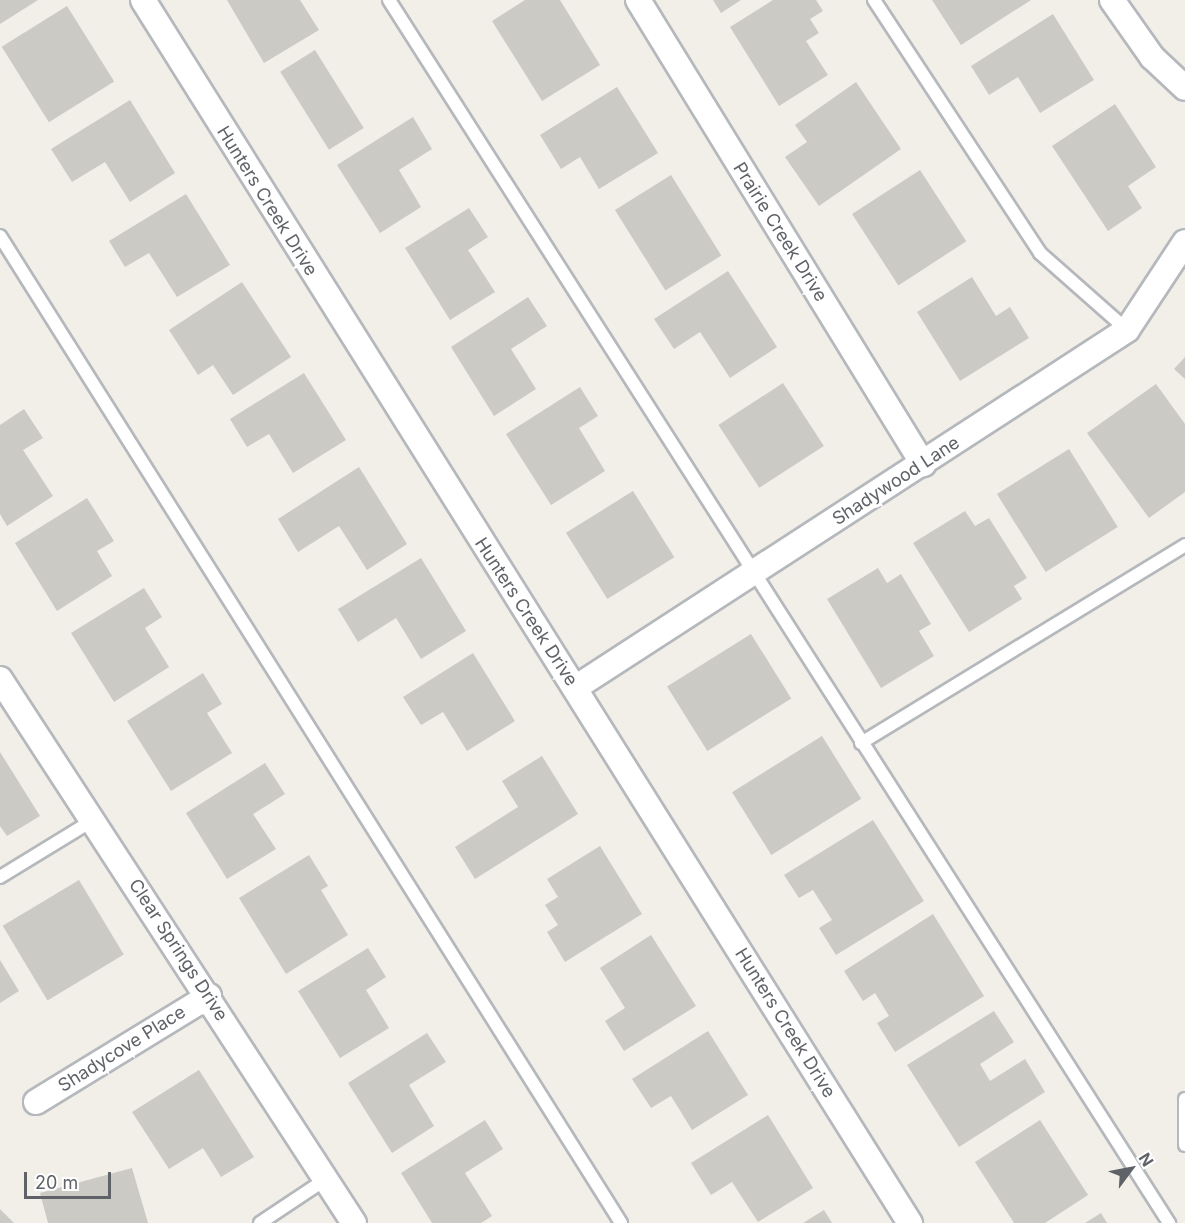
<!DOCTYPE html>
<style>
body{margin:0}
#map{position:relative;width:1185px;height:1223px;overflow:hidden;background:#f1efe8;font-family:Inter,sans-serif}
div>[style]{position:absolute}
.building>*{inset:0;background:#cccac5;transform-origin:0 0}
.roads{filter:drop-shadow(2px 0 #b5b8bc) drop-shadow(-2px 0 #b5b8bc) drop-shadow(0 2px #b5b8bc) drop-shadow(0 -2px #b5b8bc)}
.service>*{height:12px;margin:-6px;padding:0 6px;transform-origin:6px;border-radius:6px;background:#fff}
.minor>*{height:24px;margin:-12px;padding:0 12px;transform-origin:12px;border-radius:12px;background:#fff}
span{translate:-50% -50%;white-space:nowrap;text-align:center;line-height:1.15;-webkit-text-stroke:6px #fff;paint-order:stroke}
.street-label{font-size:18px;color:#5f6368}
.north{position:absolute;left:1101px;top:1139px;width:60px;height:60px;-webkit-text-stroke:4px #fff;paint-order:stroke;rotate:58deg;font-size:16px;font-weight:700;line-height:24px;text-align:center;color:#5f6368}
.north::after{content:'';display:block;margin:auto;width:21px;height:27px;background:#5f6368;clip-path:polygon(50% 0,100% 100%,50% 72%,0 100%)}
.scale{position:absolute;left:24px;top:1172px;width:87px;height:27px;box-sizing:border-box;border:3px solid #5f6368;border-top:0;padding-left:8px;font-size:18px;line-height:21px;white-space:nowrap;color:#5f6368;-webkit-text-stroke:4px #fff;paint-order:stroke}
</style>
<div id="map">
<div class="building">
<div style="clip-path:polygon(0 0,38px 0,0 24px)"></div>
<div style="clip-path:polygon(227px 0,300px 0,319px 30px,264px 63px)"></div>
<div style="clip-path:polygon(525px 0,560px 0,600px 65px,542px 101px,492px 21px)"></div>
<div style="clip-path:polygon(713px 0,741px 0,721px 13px)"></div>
<div style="clip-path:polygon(773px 0,816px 0,823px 11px,810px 19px,819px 33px,806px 41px,828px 75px,779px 106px,730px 27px)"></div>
<div style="clip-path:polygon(932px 0,1031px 0,961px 45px)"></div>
<div style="left:67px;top:6px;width:89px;height:77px;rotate:58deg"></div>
<div style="clip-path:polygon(1053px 14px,1094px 80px,1040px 113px,1018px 77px,989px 95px,971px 66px)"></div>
<div style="left:315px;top:50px;width:92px;height:41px;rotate:58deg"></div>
<div style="clip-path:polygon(856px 82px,901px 149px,819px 206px,785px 157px,807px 142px,795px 125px)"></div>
<div style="clip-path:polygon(617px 87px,658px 153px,599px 189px,580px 157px,561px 169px,540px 135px)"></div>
<div style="clip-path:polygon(130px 100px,175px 173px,130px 202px,105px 162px,72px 182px,51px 149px)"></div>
<div style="clip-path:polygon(1115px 104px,1156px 167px,1128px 186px,1142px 208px,1108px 231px,1052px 146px)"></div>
<div style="clip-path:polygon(413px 117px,432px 149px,399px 170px,421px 207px,380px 233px,337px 165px)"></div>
<div style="left:920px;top:170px;width:85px;height:81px;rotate:57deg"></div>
<div style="left:671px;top:175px;width:95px;height:66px;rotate:58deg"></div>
<div style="clip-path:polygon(186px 194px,230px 265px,177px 297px,149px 253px,125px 267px,109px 241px)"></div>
<div style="clip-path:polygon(469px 208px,488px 237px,468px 250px,495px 292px,450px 320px,405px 248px)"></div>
<div style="clip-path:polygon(728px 271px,777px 347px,730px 378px,700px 332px,674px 349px,654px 319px)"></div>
<div style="clip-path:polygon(972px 277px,996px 316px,1010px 307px,1029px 338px,960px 381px,917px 312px)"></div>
<div style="clip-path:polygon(242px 282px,291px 357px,233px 395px,213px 365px,198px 375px,169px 330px)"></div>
<div style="clip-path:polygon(528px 297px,547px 326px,511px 349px,536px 389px,494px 416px,451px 347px)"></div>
<div style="clip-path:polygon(1185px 357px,1185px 379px,1174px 369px)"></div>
<div style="clip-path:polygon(304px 373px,346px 440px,293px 473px,269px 434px,247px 447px,230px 419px)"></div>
<div style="left:783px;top:383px;width:75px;height:77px;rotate:57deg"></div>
<div style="clip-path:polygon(1156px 384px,1185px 424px,1185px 492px,1149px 518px,1087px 433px)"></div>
<div style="clip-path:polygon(580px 387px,598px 416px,579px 428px,605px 471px,551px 505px,506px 434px)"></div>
<div style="clip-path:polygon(24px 409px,43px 438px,23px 450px,53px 496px,7px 526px,0 514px,0 425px)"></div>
<div style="left:1069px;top:449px;width:92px;height:85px;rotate:58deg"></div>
<div style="clip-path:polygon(359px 467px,407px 544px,367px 570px,339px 526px,298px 552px,278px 519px)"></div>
<div style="left:633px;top:491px;width:78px;height:79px;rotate:58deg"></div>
<div style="clip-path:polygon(87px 498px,114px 541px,97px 551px,112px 576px,57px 611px,15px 543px)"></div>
<div style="clip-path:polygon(965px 511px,975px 526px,989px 518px,1027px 578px,1014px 586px,1022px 599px,969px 632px,913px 543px)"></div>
<div style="clip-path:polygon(421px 558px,466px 631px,421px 659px,396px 618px,358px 642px,338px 609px)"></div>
<div style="clip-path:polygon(878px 568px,887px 583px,901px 574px,931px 624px,919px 631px,934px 656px,881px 688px,827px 599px)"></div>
<div style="clip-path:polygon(144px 588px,162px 617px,145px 628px,169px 667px,114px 702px,71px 633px)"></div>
<div style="left:751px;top:634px;width:76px;height:99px;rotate:58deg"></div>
<div style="clip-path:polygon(473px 653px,515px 721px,467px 751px,443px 712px,421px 725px,403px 697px)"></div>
<div style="clip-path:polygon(203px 673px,222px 704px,207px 713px,232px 753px,171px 791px,127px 721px)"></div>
<div style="left:822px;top:736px;width:74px;height:106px;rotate:58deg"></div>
<div style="clip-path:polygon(0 752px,40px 816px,7px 836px,0 826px)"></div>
<div style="clip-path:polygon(542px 756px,578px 814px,475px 879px,455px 847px,518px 807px,502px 781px)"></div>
<div style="clip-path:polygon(265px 763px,285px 794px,253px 814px,276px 849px,227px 879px,186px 813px)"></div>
<div style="clip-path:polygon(873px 820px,924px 901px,836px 955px,819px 928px,832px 920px,813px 890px,799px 898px,784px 875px)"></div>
<div style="clip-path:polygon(600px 846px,642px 914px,565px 962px,547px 932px,558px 925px,545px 905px,558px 897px,547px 879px)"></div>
<div style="clip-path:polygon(309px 855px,328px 886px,321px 890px,348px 935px,286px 974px,239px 898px)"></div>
<div style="left:79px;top:880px;width:87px;height:89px;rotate:59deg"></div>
<div style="clip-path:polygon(933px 914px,984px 996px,895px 1052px,877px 1023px,889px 1016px,875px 993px,863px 1001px,844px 971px)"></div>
<div style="clip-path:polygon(651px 935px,696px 1006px,624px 1051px,605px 1021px,625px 1008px,600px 968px)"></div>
<div style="clip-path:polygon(368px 948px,386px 977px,366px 990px,389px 1028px,340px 1058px,298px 991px)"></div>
<div style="clip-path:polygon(0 960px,19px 991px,0 1003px)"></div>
<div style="clip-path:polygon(994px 1011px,1014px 1042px,980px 1064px,990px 1081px,1025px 1059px,1045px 1092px,959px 1147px,907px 1065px)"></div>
<div style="clip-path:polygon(708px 1031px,748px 1095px,692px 1130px,671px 1096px,651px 1108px,632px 1079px)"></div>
<div style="clip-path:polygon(427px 1033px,446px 1062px,409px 1085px,434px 1126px,392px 1153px,348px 1083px)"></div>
<div style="clip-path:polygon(199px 1070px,254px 1157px,221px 1177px,203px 1148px,169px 1169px,132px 1112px)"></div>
<div style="clip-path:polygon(768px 1115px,813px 1188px,758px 1222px,732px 1182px,711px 1195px,691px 1163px)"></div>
<div style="clip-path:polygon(485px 1120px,503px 1149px,465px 1173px,492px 1216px,481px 1223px,432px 1223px,401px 1173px)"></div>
<div style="clip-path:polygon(1040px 1120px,1088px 1195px,1045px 1223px,1014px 1223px,975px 1162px)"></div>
<div style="clip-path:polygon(132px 1168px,148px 1223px,48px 1223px,40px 1193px)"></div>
<div style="clip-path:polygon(0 1209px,14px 1223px,0 1223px)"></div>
<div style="clip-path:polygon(824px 1210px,832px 1223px,803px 1223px)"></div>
<div style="clip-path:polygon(1101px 1213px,1107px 1223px,1085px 1223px)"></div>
</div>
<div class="roads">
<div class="service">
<div style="left:389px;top:0;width:1451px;rotate:57.47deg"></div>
<div style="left:874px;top:0;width:303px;rotate:56.7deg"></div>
<div style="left:1040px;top:253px;width:116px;rotate:41.5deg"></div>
<div style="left:0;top:236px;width:1166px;rotate:57.82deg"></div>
<div style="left:861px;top:743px;width:380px;rotate:-31.4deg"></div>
<div style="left:0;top:877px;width:109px;rotate:-31.5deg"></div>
<div style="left:1185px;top:1099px;width:46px;rotate:90deg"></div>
<div style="left:260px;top:1223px;width:79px;rotate:-33.7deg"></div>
</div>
<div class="minor">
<div style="left:143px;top:0;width:1444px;rotate:57.91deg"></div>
<div style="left:638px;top:0;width:545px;rotate:58.44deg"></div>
<div style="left:1112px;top:0;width:70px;rotate:54.9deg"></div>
<div style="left:1152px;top:57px;width:45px;rotate:43.2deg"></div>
<div style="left:0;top:679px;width:649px;rotate:56.95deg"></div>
<div style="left:575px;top:688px;width:658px;rotate:-32.97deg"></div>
<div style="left:1127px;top:330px;width:105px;rotate:-56.6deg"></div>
<div style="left:36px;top:1102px;width:203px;rotate:-31.5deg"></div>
</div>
</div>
<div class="street-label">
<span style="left:267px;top:201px;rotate:58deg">Hunters Creek Drive</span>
<span style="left:780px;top:232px;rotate:58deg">Prairie Creek Drive</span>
<span style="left:896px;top:481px;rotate:-33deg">Shadywood Lane</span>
<span style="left:526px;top:612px;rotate:57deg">Hunters Creek Drive</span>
<span style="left:178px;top:950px;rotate:57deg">Clear Springs Drive</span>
<span style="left:785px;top:1023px;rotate:58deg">Hunters Creek Drive</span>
<span style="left:122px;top:1049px;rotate:-32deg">Shadycove Place</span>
</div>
<div class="north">N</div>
<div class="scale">20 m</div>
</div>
